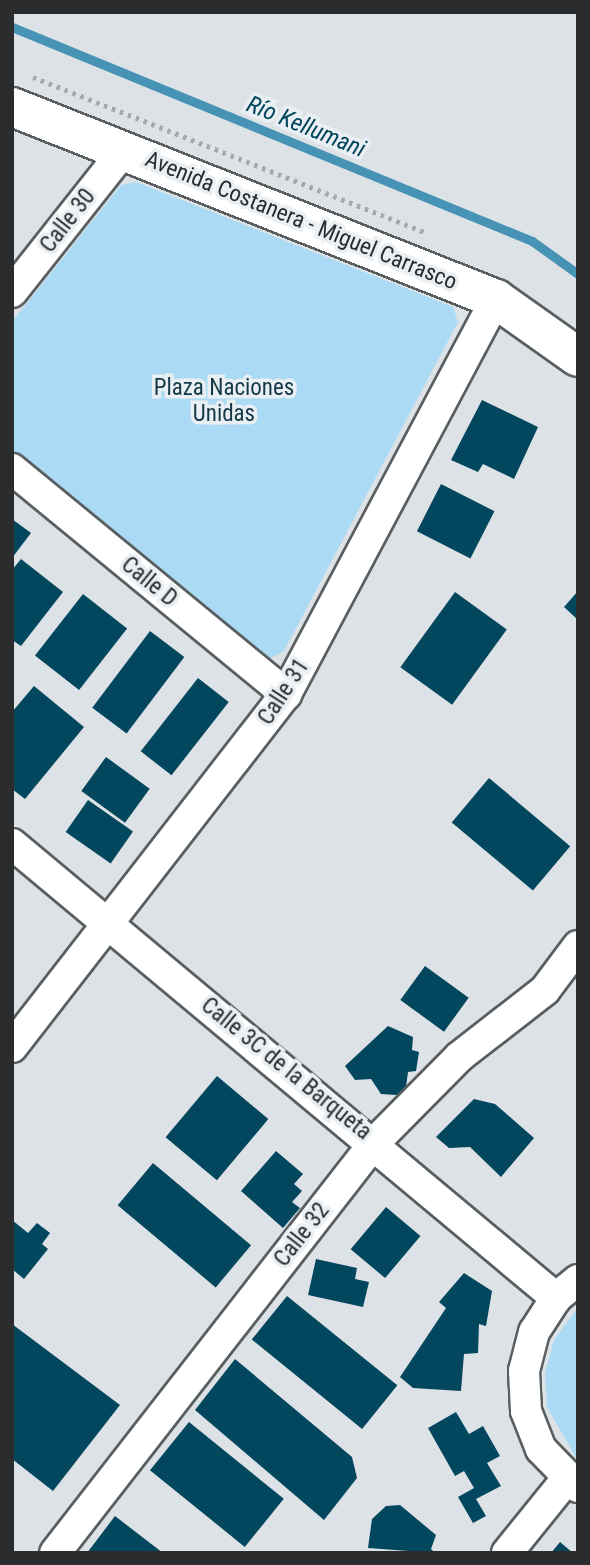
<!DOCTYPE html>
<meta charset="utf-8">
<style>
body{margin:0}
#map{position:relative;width:590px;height:1565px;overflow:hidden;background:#dce2e5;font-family:"Roboto Condensed",sans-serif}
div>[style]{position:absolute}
.green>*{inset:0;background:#abdbf4}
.stream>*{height:9px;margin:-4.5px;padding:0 4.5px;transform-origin:4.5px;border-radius:4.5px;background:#4793b5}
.building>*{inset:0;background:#03475f;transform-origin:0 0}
.path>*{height:4.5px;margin-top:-2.25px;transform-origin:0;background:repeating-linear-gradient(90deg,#a5a9ac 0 3.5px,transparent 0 8.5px)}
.roads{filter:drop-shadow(2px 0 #595e61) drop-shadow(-2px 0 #595e61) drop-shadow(0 2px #595e61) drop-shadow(0 -2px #595e61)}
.street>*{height:30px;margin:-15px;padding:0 15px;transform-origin:15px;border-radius:15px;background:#fff}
.secondary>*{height:38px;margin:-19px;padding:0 19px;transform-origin:19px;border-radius:19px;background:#fff}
span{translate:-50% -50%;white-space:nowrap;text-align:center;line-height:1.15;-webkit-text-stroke:7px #e9eff2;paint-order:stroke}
.street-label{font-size:23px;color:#2a2c2d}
.park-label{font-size:23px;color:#153848}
.water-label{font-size:24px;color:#01455d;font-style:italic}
.frame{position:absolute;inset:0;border:14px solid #2a2c2d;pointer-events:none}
</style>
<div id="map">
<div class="green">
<div style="clip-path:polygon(136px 182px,453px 307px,458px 322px,284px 651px,271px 658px,259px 657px,12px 450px,12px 322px,121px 185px)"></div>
<div style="clip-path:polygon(578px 1307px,578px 1461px,547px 1407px,545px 1373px,554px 1340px)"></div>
</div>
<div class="stream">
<div style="left:12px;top:27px;width:562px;rotate:22.37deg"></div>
<div style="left:532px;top:241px;width:57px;rotate:35.7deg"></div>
</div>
<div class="building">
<div style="clip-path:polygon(482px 400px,538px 427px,514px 479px,483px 464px,478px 472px,451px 460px)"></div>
<div style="left:441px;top:484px;width:60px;height:53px;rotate:27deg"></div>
<div style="clip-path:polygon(12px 519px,31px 533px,12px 558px)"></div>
<div style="clip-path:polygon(21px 559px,63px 592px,21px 646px,12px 640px,12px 570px)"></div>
<div style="clip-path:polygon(578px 591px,578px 620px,564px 607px)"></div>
<div style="left:455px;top:592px;width:64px;height:93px;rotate:36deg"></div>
<div style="left:83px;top:594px;width:56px;height:78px;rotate:38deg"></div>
<div style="left:150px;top:631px;width:43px;height:96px;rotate:37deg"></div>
<div style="left:198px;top:678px;width:39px;height:93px;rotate:38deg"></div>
<div style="clip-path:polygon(34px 686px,84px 727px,25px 799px,12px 789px,12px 712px)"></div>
<div style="left:106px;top:757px;width:54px;height:42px;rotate:36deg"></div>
<div style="left:489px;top:778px;width:106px;height:58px;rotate:40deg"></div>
<div style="left:88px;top:800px;width:55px;height:39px;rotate:35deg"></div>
<div style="left:425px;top:966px;width:54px;height:42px;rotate:36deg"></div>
<div style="clip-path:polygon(388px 1026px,413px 1037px,412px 1050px,419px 1052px,416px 1071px,408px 1072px,406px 1087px,397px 1095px,381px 1094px,371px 1079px,355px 1080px,345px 1066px)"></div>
<div style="left:217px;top:1076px;width:67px;height:80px;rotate:40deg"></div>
<div style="clip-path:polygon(474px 1099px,495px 1104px,534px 1138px,501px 1177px,470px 1147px,449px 1148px,436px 1137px)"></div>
<div style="clip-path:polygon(276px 1151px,303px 1174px,294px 1184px,302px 1191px,292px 1202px,300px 1208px,283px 1228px,241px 1191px)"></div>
<div style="left:153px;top:1163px;width:128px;height:55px;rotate:40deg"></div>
<div style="left:386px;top:1207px;width:45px;height:55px;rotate:40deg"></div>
<div style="clip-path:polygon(12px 1220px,28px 1233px,37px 1223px,50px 1233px,42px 1244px,48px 1249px,24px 1279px,12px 1269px)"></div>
<div style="clip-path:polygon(316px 1259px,357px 1268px,355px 1279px,369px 1282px,363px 1307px,308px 1295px)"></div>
<div style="clip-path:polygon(464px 1273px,492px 1291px,486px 1326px,479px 1324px,478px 1353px,464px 1354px,461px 1391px,413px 1388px,400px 1377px,446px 1308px,439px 1302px)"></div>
<div style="left:287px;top:1296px;width:142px;height:56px;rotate:39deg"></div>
<div style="clip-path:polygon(12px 1324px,120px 1405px,53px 1491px,12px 1459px)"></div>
<div style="clip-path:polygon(235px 1359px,352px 1457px,357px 1478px,324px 1520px,195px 1410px)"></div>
<div style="clip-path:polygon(456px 1412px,469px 1434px,483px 1426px,500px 1456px,487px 1463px,501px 1486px,476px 1499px,486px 1516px,473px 1523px,458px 1497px,474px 1488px,464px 1471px,455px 1476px,428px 1428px)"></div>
<div style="left:189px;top:1422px;width:122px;height:62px;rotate:39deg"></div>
<div style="clip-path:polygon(400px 1505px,436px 1535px,431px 1549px,435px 1553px,368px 1548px,372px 1519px,386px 1506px)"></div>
<div style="clip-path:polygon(115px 1516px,163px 1553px,87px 1553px)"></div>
<div style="clip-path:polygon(560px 1542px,573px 1553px,551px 1553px)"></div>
</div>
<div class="path">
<div style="left:33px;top:77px;width:421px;rotate:21.6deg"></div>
</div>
<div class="roads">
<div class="street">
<div style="left:12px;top:292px;width:181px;rotate:-51.7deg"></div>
<div style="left:12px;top:469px;width:355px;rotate:39.4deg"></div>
<div style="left:12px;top:844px;width:709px;rotate:39.85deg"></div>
<div style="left:12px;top:1047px;width:447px;rotate:-52.2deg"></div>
<div style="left:286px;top:694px;width:447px;rotate:-62deg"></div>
<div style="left:578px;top:1280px;width:28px;rotate:141deg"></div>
<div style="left:556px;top:1298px;width:40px;rotate:122.9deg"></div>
<div style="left:534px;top:1332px;width:40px;rotate:104.4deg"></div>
<div style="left:524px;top:1371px;width:40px;rotate:87.1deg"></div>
<div style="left:526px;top:1411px;width:41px;rotate:68.5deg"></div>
<div style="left:541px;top:1449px;width:53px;rotate:45.8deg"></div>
<div style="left:55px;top:1553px;width:521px;rotate:-52.1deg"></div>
<div style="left:375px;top:1142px;width:120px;rotate:-45.3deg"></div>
<div style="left:459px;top:1057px;width:109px;rotate:-37.9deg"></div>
<div style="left:545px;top:990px;width:55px;rotate:-53.1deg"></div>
<div style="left:507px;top:1553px;width:94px;rotate:-51.1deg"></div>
</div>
<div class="secondary">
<div style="left:12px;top:107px;width:521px;rotate:21.64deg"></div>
<div style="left:496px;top:299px;width:100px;rotate:35.3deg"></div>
</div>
</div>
<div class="street-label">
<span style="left:68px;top:221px;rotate:-52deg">Calle 30</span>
<span style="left:301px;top:221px;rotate:22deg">Avenida Costanera - Miguel Carrasco</span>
<span style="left:149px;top:582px;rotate:39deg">Calle D</span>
<span style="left:284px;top:692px;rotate:-57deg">Calle 31</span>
<span style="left:286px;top:1069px;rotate:39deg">Calle 3C de la Barqueta</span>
<span style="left:302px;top:1235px;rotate:-52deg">Calle 32</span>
</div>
<div class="park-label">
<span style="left:224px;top:401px">Plaza Naciones<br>Unidas</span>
</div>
<div class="water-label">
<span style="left:306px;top:127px;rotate:22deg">Río Kellumani</span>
</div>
<div class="frame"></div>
</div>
